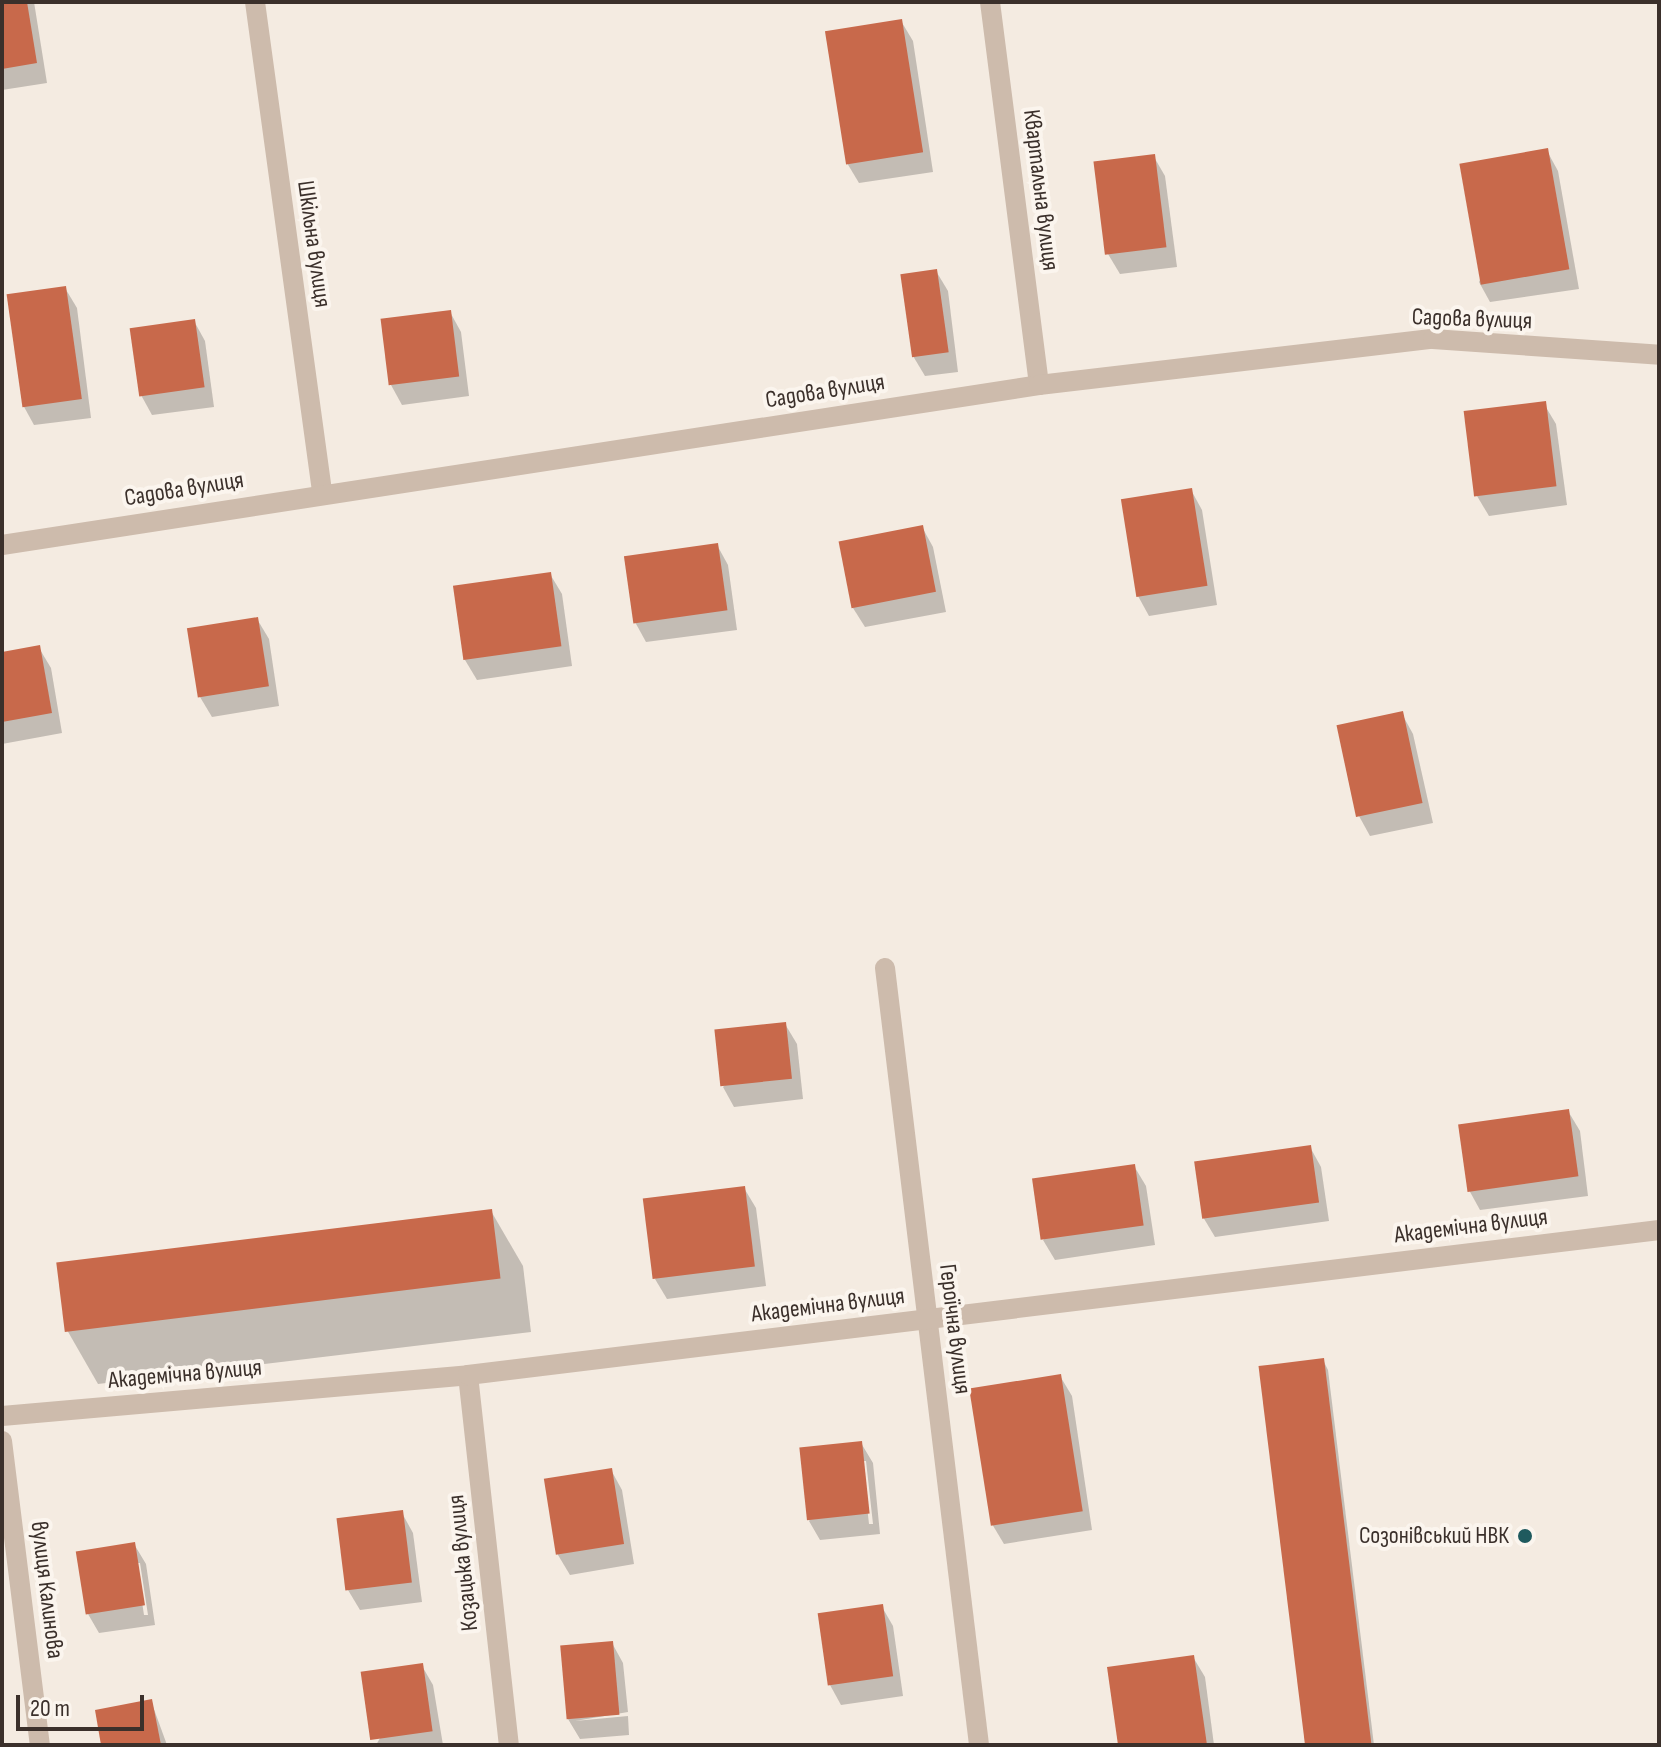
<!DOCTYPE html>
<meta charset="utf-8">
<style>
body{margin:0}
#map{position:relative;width:1661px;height:1747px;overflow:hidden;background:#f4ebe1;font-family:"Sofia Sans Condensed",sans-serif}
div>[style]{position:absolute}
.shadow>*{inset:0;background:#0003}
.building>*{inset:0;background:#c8694b;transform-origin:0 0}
.minor>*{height:20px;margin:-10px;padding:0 10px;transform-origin:10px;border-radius:10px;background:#cdbbac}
.dots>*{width:22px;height:22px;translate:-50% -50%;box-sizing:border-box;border:4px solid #fbf5ee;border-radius:50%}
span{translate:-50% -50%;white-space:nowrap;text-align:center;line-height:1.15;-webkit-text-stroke:8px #fbf5ee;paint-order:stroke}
.street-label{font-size:24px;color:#3b302b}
.poi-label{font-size:24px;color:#3b302b}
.right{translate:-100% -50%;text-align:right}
.frame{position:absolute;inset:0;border:4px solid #3b302b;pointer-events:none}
.scale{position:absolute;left:16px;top:1695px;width:128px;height:36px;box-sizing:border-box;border:4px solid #3b302b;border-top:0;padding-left:10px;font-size:24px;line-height:28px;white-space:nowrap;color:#3b302b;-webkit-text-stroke:6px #fbf5ee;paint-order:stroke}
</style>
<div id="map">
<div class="shadow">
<div style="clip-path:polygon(2px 2px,34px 2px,47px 83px,2px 90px)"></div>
<div style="clip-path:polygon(901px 21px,913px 41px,933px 172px,859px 183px,847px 163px)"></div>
<div style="clip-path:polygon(1547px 151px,1558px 171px,1579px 289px,1490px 302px,1479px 282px)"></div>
<div style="clip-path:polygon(1154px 157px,1165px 176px,1177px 267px,1120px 274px,1108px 254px)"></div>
<div style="clip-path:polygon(936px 271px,948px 291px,958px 372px,925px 376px,913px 356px)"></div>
<div style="clip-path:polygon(65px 288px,77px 308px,91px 418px,34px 425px,23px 405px)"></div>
<div style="clip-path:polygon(450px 312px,461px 332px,469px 396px,402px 405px,391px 385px)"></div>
<div style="clip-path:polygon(194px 321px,205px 341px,214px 407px,152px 415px,141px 395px,132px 329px)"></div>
<div style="clip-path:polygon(1544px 404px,1556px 424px,1567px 505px,1489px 516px,1477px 496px)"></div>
<div style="clip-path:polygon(1191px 490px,1202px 510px,1217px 605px,1149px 616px,1138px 596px,1123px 501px)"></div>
<div style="clip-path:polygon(922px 527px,933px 547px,946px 612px,865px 627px,853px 608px)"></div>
<div style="clip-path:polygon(717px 545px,728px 565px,737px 630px,646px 642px,635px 622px)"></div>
<div style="clip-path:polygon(550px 574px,562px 594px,572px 666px,477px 680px,465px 660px,455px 588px)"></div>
<div style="clip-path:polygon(257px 619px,269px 639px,279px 706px,212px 717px,200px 697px,190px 629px)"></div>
<div style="clip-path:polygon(39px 648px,51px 668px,62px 733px,2px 744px,2px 654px)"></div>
<div style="clip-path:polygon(1402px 714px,1413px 734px,1433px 823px,1370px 836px,1359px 816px)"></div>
<div style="clip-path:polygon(785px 1024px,797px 1044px,803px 1099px,734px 1107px,723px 1087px)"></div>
<div style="clip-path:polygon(1568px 1111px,1580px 1131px,1588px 1196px,1480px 1210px,1469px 1190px)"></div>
<div style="clip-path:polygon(1310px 1147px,1321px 1167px,1329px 1221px,1215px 1237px,1203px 1217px)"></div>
<div style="clip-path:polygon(1134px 1166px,1146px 1186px,1155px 1245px,1055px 1260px,1043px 1240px)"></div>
<div style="clip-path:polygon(744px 1188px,756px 1208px,766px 1286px,667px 1299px,655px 1279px)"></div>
<div style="clip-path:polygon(491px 1211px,523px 1266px,531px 1332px,98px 1384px,67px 1330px)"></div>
<div style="clip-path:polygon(1323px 1360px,1328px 1370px,1374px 1745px,1305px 1745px)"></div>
<div style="clip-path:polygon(1060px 1376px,1072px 1396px,1092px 1530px,1004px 1544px,992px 1524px)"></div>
<div style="clip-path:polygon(evenodd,861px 1443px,873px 1463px,880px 1534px,820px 1540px,809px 1521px,861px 1443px,862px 1461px,866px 1461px,873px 1524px,869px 1524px,862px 1461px)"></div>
<div style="clip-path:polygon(611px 1470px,622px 1490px,634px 1564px,570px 1575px,558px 1555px,546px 1480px)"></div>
<div style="clip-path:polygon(402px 1513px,413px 1533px,422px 1602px,360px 1610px,348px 1590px)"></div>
<div style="clip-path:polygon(evenodd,134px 1544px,146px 1564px,155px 1625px,99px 1633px,88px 1614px,134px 1544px,136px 1563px,140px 1563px,148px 1615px,144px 1615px,136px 1563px)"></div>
<div style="clip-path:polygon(882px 1607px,893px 1626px,903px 1696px,841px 1705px,830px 1685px,820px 1616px)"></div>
<div style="clip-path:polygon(612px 1643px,623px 1663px,628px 1712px,575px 1721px,628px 1716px,629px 1735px,580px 1739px,568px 1719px)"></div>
<div style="clip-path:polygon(1193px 1657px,1205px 1677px,1214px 1745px,1120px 1745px)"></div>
<div style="clip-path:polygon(422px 1666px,433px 1685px,443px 1745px,376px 1745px)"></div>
<div style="clip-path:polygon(151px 1701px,167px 1745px,103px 1745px)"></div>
</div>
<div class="building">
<div style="clip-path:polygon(2px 2px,27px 2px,37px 63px,2px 69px)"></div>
<div style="left:902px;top:19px;width:135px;height:78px;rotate:81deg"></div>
<div style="left:1548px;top:148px;width:123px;height:90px;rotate:80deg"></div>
<div style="left:1155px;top:154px;width:94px;height:62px;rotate:83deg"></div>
<div style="left:937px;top:269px;width:84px;height:37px;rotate:82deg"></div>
<div style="left:66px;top:286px;width:114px;height:60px;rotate:82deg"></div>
<div style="left:451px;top:310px;width:67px;height:71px;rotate:83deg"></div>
<div style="left:195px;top:319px;width:69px;height:66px;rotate:82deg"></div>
<div style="left:1546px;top:401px;width:86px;height:83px;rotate:83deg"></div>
<div style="left:1192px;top:488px;width:99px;height:72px;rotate:81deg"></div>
<div style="left:923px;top:525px;width:68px;height:86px;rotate:79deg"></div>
<div style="left:718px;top:543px;width:68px;height:95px;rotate:82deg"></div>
<div style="left:551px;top:572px;width:75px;height:99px;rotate:82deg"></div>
<div style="left:258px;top:617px;width:70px;height:72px;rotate:81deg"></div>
<div style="clip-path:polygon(40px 645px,52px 713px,2px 722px,2px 652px)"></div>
<div style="left:1403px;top:711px;width:94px;height:68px;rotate:78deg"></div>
<div style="left:786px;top:1022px;width:57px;height:72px;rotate:84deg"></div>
<div style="left:1569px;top:1109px;width:68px;height:112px;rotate:82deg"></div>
<div style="left:1311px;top:1145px;width:58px;height:118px;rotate:82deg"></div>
<div style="left:1135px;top:1164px;width:62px;height:104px;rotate:82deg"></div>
<div style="left:745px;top:1186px;width:81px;height:103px;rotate:83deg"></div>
<div style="left:492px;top:1209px;width:70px;height:439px;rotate:83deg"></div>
<div style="left:1324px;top:1358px;width:390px;height:66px;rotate:83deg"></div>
<div style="left:1061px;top:1374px;width:139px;height:93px;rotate:81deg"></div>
<div style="left:862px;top:1441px;width:73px;height:63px;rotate:84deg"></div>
<div style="left:612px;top:1468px;width:77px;height:69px;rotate:81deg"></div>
<div style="left:403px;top:1510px;width:73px;height:67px;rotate:83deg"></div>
<div style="left:135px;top:1542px;width:64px;height:60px;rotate:81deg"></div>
<div style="left:883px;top:1604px;width:73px;height:66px;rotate:82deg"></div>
<div style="left:613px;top:1641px;width:74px;height:53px;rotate:85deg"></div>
<div style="clip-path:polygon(1194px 1655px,1207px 1745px,1118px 1745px,1107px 1667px)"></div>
<div style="left:423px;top:1663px;width:69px;height:63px;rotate:82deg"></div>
<div style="clip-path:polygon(152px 1699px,161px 1745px,101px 1745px,95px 1710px)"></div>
</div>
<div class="minor">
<div style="left:255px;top:2px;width:496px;rotate:82.2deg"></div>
<div style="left:990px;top:2px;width:386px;rotate:82.7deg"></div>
<div style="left:2px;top:545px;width:1049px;rotate:-8.77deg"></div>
<div style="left:1039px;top:385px;width:397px;rotate:-6.7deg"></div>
<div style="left:1433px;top:339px;width:227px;rotate:4deg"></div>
<div style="left:885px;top:968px;width:783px;rotate:83.1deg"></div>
<div style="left:468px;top:1375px;width:372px;rotate:83.7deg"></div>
<div style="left:2px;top:1416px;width:468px;rotate:-5deg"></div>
<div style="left:468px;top:1375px;width:1200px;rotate:-6.94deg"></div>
<div style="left:2px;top:1441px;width:306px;rotate:82.9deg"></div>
</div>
<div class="dots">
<div style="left:1525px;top:1536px;background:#1f5a5e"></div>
</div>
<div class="street-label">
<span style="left:1041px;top:190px;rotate:83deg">Квартальна вулиця</span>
<span style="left:314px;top:244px;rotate:82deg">Шкільна вулиця</span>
<span style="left:1472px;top:319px;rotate:2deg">Садова вулиця</span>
<span style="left:825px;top:391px;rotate:-9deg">Садова вулиця</span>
<span style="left:184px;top:489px;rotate:-9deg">Садова вулиця</span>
<span style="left:1471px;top:1226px;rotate:-7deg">Академічна вулиця</span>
<span style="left:828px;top:1305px;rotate:-7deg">Академічна вулиця</span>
<span style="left:955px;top:1329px;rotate:83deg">Героїчна вулиця</span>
<span style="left:185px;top:1374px;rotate:-5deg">Академічна вулиця</span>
<span style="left:463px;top:1563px;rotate:-96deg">Козацька вулиця</span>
<span style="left:47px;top:1590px;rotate:83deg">вулиця Калинова</span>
</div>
<div class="poi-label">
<span class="right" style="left:1509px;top:1536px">Созонівський НВК</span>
</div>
<div class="frame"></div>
<div class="scale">20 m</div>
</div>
